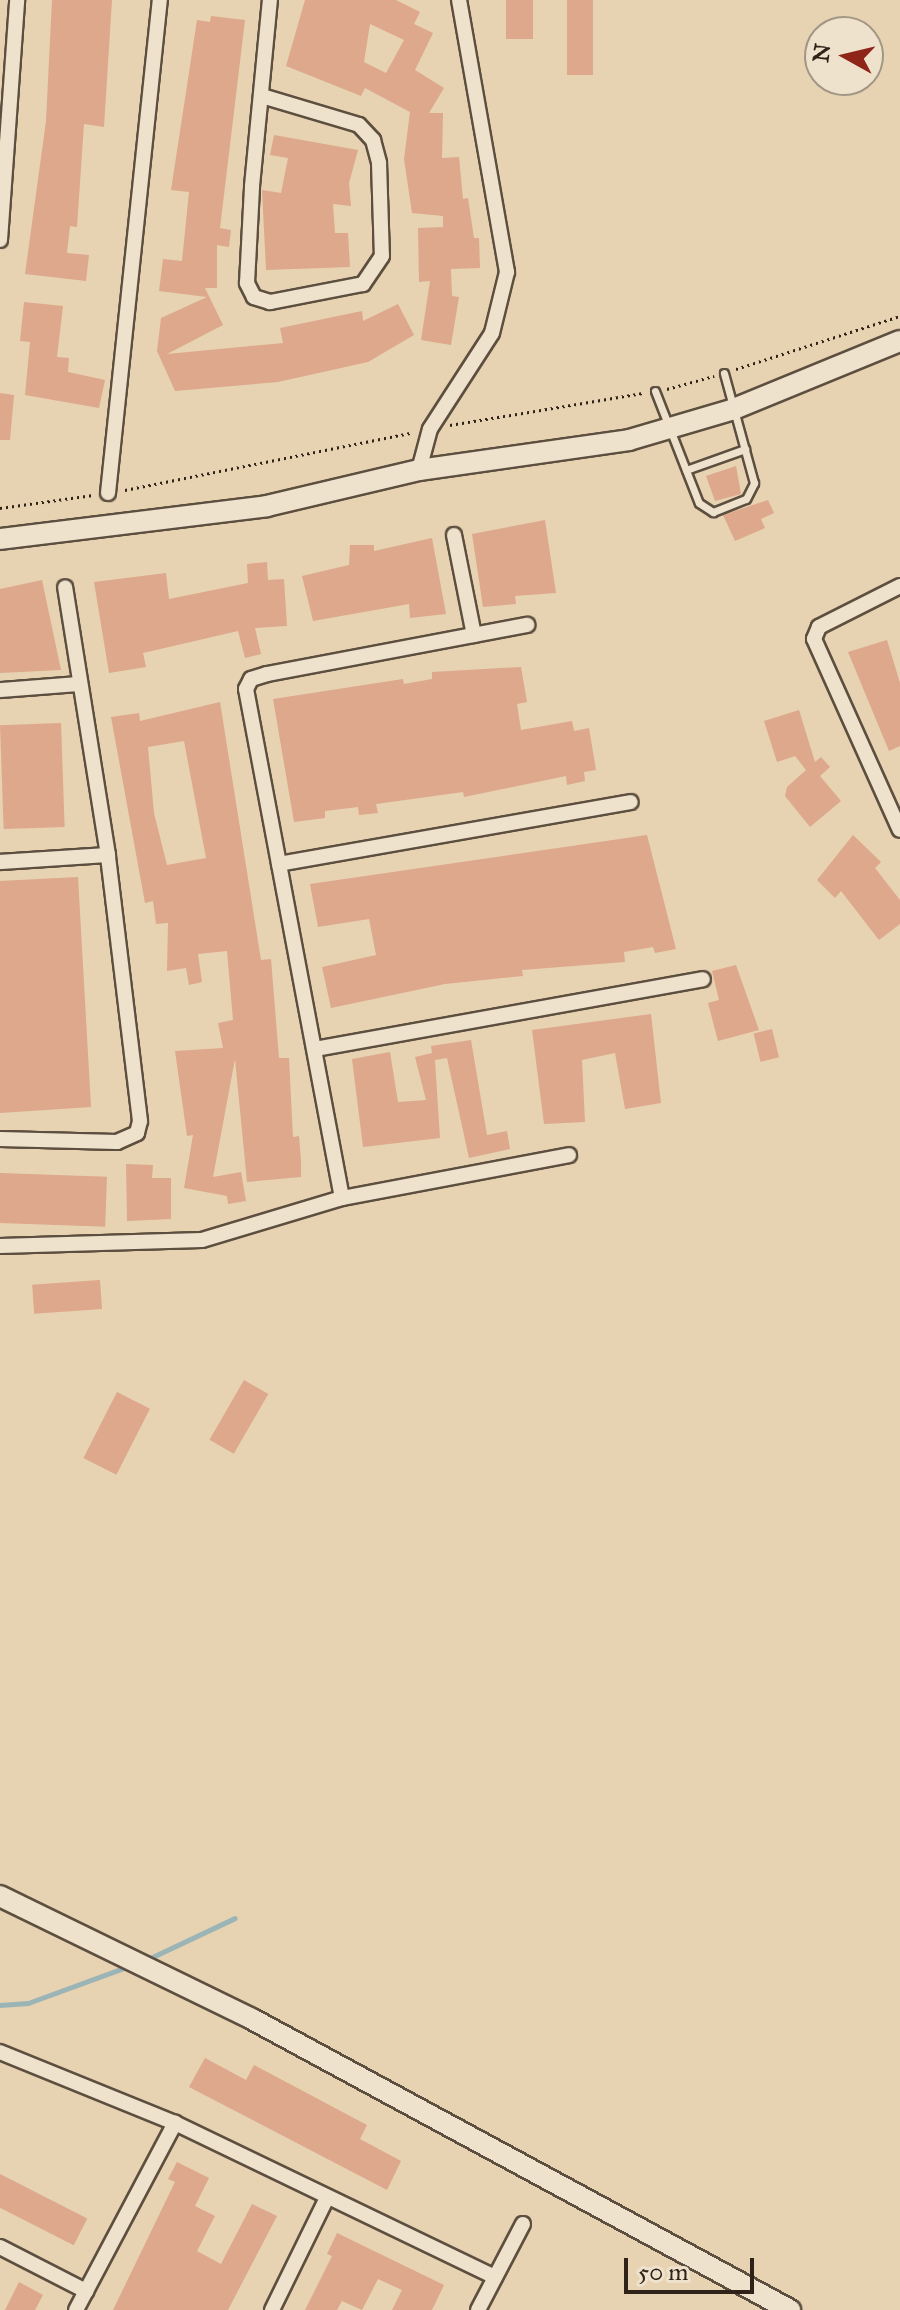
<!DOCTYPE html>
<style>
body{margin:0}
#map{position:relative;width:900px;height:2310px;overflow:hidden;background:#e7d2b2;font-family:"IM FELL Great Primer",serif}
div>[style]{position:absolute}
.stream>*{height:5px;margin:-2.5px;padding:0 2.5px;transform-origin:2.5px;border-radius:2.5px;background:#9bb5b7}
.building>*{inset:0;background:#dda88b;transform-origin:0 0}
.path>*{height:3px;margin-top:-1.5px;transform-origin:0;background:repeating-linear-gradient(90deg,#2f2319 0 2px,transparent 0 6px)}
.roads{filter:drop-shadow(2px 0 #5d4f3f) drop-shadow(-2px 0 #5d4f3f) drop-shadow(0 2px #5d4f3f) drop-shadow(0 -2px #5d4f3f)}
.lane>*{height:7px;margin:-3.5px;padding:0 3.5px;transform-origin:3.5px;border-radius:3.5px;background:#efe2cd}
.street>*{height:14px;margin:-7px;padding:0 7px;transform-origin:7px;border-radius:7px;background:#efe2cd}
.secondary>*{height:20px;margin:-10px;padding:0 10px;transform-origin:10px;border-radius:10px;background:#efe2cd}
span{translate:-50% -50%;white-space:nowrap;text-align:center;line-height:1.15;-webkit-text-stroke:6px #efe2cd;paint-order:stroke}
.north{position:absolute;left:804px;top:16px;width:80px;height:80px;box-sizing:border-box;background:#efe2cd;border:2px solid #a29685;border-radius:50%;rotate:278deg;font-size:22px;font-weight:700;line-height:32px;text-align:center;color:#2f2319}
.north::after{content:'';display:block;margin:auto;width:28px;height:36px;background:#8f2418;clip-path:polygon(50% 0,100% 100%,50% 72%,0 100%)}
.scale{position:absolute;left:624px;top:2258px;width:130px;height:36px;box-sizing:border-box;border:4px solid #2f2319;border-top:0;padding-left:10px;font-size:24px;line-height:28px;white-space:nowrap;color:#2f2319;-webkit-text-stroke:6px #efe2cd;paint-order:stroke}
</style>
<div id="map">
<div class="stream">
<div style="left:146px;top:1960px;width:98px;rotate:-25.3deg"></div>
<div style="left:0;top:2005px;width:28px;rotate:-4deg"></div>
<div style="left:28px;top:2003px;width:108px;rotate:-20.1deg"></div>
</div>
<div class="building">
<div style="clip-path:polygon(52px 0,112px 0,104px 127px,84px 124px,77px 227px,70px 226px,67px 253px,89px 255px,86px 281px,25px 274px,46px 121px)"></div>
<div style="clip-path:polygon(evenodd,305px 0,396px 0,420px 12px,414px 24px,433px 33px,415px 70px,444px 88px,429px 113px,443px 113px,442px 158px,459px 157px,463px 199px,468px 198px,474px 238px,479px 238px,480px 268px,451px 269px,452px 296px,459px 297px,451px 345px,421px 340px,430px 281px,419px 282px,418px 228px,443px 227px,443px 216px,412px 213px,404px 159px,410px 112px,365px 88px,361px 96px,286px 66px,305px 0,370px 24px,404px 40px,386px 73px,364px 62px,370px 24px)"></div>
<div style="left:506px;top:0;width:27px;height:39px"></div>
<div style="left:567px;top:0;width:26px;height:75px"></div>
<div style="clip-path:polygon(211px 16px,245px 20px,220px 228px,231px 230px,229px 247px,217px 245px,217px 288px,205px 288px,223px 325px,167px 354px,283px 343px,280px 328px,362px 311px,363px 321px,398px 304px,414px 335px,368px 362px,278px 382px,175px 391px,157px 351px,161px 318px,207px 297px,159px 291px,163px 259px,182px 261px,189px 192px,171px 190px,197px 20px,210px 22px)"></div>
<div style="clip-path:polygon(274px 135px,358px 150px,349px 183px,351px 206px,333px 204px,335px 233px,348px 233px,350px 267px,266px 270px,262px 190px,281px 193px,288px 158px,270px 155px)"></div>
<div style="clip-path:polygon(24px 302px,63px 306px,57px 357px,69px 358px,68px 372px,105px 380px,99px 408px,25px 395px,30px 342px,20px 341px)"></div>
<div style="clip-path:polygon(0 393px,14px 395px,10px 440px,0 440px)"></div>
<div style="clip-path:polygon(736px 466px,741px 494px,715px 501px,706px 476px)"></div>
<div style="clip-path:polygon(768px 500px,774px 513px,761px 519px,765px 528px,735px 541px,723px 515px)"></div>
<div style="clip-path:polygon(545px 520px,556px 593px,515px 596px,516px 604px,483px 607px,472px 534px)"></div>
<div style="clip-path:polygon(432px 538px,446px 614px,410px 618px,409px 604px,313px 621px,302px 576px,349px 565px,350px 545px,374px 545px,374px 551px)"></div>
<div style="clip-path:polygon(267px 562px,268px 580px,284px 579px,287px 626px,255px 628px,261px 654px,245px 658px,238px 631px,143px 653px,146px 667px,109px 673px,94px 582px,166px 573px,169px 599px,248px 583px,247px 564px)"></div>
<div style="clip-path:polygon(42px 580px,61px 670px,0 673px,0 589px)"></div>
<div style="clip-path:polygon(887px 640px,900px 683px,900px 746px,889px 751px,848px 652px)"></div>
<div style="clip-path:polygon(521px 667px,527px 702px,517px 704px,521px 730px,572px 721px,574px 731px,589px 728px,596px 770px,584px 772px,585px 781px,567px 785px,566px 776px,464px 797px,463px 792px,376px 804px,378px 813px,359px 815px,358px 807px,325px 811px,325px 818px,294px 822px,273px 699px,403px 679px,404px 684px,432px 679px,432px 672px)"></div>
<div style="clip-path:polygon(evenodd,220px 702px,261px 960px,271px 959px,279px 1058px,289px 1058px,293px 1137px,299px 1136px,301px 1161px,301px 1177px,247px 1182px,235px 1059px,213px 1177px,241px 1172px,246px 1201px,228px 1204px,227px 1196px,184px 1188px,193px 1135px,187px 1136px,175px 1051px,223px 1048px,218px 1023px,233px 1020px,227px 951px,198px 954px,202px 982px,189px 985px,186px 968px,167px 971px,168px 923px,156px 924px,153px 901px,145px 903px,111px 717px,139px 713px,140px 721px,220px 702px,184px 741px,206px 858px,167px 865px,154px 813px,148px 747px,184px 741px)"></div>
<div style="clip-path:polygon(799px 710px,815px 762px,821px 757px,830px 767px,820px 776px,841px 801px,810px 827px,785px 796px,787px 787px,806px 770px,795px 756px,777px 762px,764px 721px)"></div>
<div style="left:61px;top:723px;width:104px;height:61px;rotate:88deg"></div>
<div style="clip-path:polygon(647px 835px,676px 949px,655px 953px,653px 947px,624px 952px,625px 962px,522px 970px,523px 976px,445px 984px,331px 1008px,322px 967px,376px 955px,369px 919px,318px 927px,310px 884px)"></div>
<div style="clip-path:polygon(853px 835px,881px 862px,875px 868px,900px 900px,900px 924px,879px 940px,841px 891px,835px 898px,817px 880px)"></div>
<div style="clip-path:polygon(78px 877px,91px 1107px,0 1113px,0 881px)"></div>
<div style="clip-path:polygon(736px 965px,759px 1030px,718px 1041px,708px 1003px,719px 1000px,712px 971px)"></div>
<div style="clip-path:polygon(651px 1014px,661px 1103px,625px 1109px,615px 1053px,582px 1060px,585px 1122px,544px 1124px,532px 1030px)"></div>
<div style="left:772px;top:1029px;width:29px;height:19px;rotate:76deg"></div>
<div style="clip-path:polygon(471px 1040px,487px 1135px,507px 1131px,510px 1149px,469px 1158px,447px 1058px,435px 1060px,440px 1138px,363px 1147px,352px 1059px,390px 1052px,398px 1102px,426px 1100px,415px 1057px,432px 1053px,431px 1046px)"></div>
<div style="clip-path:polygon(126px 1164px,153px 1165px,152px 1178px,171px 1178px,171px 1219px,127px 1221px)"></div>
<div style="left:0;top:1173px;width:107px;height:50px;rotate:2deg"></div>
<div style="left:100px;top:1280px;width:29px;height:68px;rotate:86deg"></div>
<div style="left:244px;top:1380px;width:28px;height:69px;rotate:30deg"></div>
<div style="left:117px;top:1392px;width:37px;height:74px;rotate:27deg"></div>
<div style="clip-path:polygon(205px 2058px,246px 2080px,254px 2065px,367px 2125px,360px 2139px,401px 2161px,387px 2190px,189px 2087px)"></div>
<div style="clip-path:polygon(177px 2162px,209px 2178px,195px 2206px,215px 2216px,197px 2251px,221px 2264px,252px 2204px,277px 2216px,228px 2310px,113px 2310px,175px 2182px,168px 2179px)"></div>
<div style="left:0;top:2174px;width:98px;height:30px;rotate:27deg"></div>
<div style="clip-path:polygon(337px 2233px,444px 2285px,432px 2310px,392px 2310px,402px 2290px,378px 2279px,362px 2310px,342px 2301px,337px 2310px,305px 2310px,332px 2256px,327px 2254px)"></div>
<div style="clip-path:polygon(19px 2282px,43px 2295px,35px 2310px,5px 2310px)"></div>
</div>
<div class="path">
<div style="left:736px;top:369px;width:172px;rotate:-17.9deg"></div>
<div style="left:667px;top:389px;width:49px;rotate:-15.5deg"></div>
<div style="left:450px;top:425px;width:197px;rotate:-9.4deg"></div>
<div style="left:125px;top:490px;width:292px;rotate:-11.3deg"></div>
<div style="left:0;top:508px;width:94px;rotate:-8deg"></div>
</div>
<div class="roads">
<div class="lane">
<div style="left:655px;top:391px;width:120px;rotate:68.6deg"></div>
<div style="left:699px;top:503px;width:17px;rotate:33deg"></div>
<div style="left:713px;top:512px;width:35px;rotate:-22deg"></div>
<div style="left:746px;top:499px;width:18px;rotate:-63deg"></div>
<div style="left:754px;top:483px;width:114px;rotate:-105.3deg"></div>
<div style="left:686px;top:470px;width:63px;rotate:-19.6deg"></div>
</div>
<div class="street">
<div style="left:262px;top:96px;width:101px;rotate:16.6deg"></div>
<div style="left:359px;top:125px;width:21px;rotate:47deg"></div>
<div style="left:373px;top:140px;width:24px;rotate:75deg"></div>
<div style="left:379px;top:163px;width:93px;rotate:88.2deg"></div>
<div style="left:382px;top:256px;width:34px;rotate:124deg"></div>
<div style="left:363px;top:284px;width:95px;rotate:169deg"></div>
<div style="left:270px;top:302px;width:17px;rotate:-163deg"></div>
<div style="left:254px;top:297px;width:16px;rotate:-117deg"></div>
<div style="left:247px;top:283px;width:97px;rotate:-87deg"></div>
<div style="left:252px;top:186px;width:187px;rotate:-84.5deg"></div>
<div style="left:0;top:240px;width:241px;rotate:-85.9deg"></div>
<div style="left:419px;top:470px;width:42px;rotate:-75deg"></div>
<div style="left:430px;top:429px;width:114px;rotate:-57.1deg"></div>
<div style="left:492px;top:333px;width:63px;rotate:-76.2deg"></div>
<div style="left:507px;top:272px;width:276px;rotate:-100deg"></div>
<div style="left:108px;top:493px;width:496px;rotate:-84deg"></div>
<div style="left:454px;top:535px;width:102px;rotate:78.7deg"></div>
<div style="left:900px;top:586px;width:91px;rotate:153.2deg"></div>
<div style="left:819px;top:627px;width:13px;rotate:113deg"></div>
<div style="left:814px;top:639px;width:209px;rotate:65.8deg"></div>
<div style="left:0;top:690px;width:78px;rotate:-4.4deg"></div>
<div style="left:0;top:862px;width:108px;rotate:-3.7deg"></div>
<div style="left:279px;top:864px;width:357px;rotate:-10deg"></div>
<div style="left:315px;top:1049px;width:394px;rotate:-10.2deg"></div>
<div style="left:0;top:1139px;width:117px;rotate:1.5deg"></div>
<div style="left:117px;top:1142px;width:22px;rotate:-24deg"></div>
<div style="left:137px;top:1133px;width:12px;rotate:-76deg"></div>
<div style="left:140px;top:1121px;width:268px;rotate:-96.9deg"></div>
<div style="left:108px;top:855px;width:271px;rotate:-99.1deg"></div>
<div style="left:342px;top:1198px;width:518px;rotate:-100.68deg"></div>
<div style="left:246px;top:689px;width:11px;rotate:-63deg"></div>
<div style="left:251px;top:679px;width:17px;rotate:-17deg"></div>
<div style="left:267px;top:674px;width:265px;rotate:-10.7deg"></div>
<div style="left:0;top:1246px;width:202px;rotate:-1.7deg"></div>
<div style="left:202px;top:1240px;width:146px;rotate:-16.7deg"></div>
<div style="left:342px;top:1198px;width:231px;rotate:-10.7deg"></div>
<div style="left:0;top:2052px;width:189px;rotate:22.1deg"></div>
<div style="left:175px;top:2123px;width:355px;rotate:25.7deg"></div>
<div style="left:0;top:2247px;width:97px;rotate:27.1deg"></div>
<div style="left:76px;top:2310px;width:212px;rotate:-62.1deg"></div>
<div style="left:272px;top:2310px;width:123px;rotate:-63.9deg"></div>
<div style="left:478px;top:2310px;width:97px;rotate:-62.4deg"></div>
</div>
<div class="secondary">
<div style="left:0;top:539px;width:269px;rotate:-7deg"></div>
<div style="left:267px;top:506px;width:156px;rotate:-13.3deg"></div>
<div style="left:419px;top:470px;width:212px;rotate:-8.1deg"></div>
<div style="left:629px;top:440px;width:109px;rotate:-16.4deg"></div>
<div style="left:734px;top:409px;width:179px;rotate:-22.3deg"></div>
<div style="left:0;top:1896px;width:280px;rotate:26deg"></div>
<div style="left:252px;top:2019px;width:612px;rotate:28.41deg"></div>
</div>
</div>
<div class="north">N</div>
<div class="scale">50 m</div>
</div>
